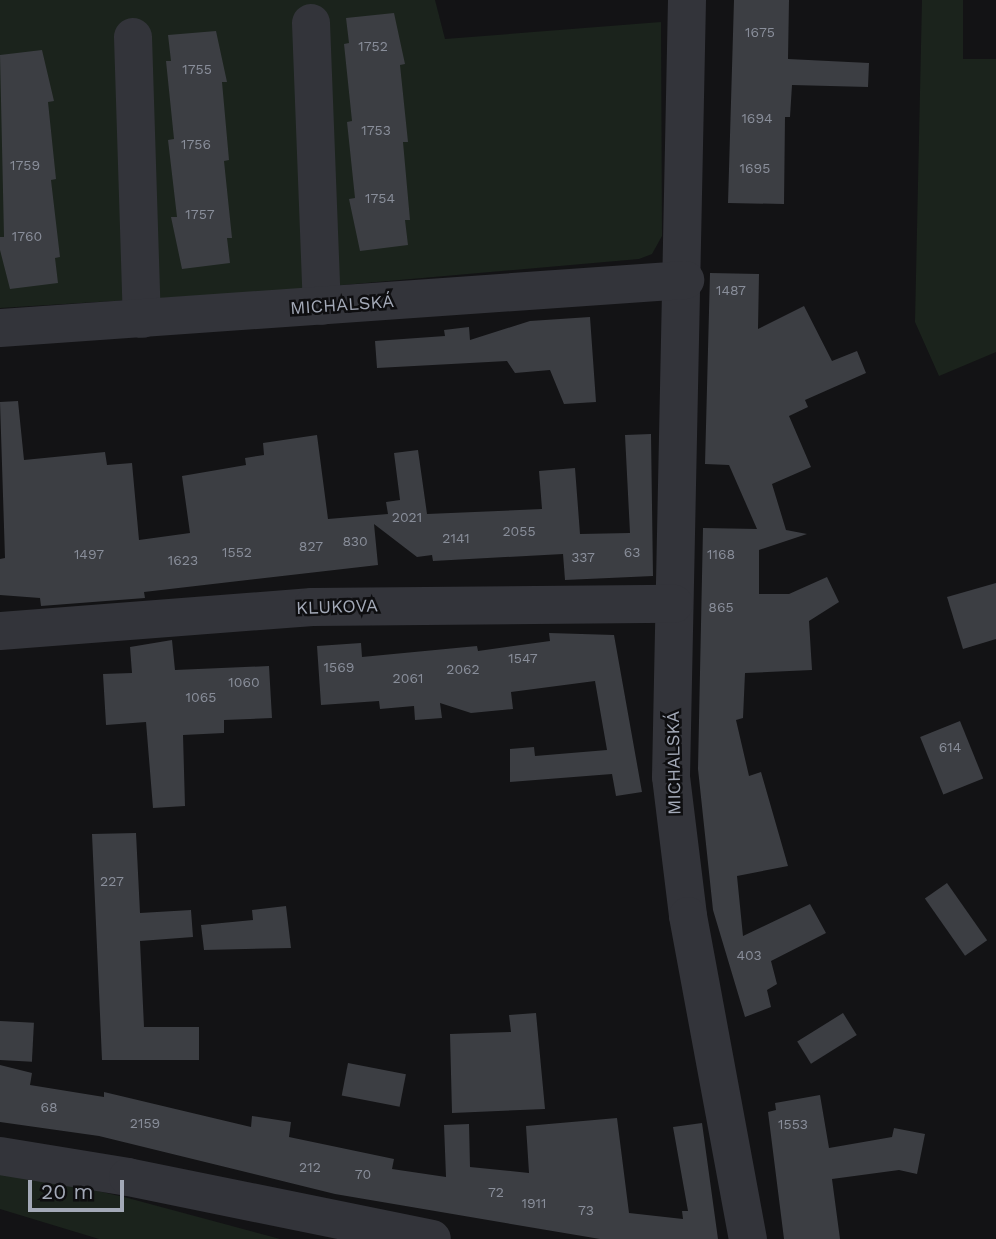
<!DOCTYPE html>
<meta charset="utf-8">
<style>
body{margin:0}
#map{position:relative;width:996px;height:1239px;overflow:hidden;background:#131315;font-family:"Work Sans",sans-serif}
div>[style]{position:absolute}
.green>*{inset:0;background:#1b231c}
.building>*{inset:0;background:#3c3e43;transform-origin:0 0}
.minor>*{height:38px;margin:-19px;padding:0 19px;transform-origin:19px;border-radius:19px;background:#33343a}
span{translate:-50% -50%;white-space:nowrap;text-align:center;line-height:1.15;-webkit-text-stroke:5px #0e0e10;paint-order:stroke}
.number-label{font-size:14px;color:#898e9a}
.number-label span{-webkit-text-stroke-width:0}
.street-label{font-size:18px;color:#a3a9b7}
.scale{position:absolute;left:28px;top:1180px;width:96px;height:32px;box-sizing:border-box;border:4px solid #a3a9b7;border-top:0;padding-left:9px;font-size:21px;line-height:24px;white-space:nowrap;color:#a3a9b7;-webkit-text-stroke:5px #0e0e10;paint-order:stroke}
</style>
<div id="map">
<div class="green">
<div style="clip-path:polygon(0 0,435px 0,445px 39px,661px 22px,662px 236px,652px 254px,639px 259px,275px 291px,0 308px)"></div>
<div style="clip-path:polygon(922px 0,963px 0,963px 59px,996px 59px,996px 352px,939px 376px,915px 322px)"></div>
<div style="clip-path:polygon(0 1169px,124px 1197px,280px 1239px,99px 1239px,0 1209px)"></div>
</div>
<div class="building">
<div style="clip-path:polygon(734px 0,789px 0,788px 59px,869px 63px,868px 87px,792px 85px,790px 117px,785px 117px,784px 204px,728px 203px)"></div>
<div style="clip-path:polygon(394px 13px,405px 64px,400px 65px,408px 142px,403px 142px,410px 220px,405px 220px,408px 245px,360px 251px,349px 199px,355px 198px,347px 122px,352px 121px,344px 44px,349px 43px,346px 18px)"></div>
<div style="clip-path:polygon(216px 31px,227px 82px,222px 82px,229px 160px,224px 161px,232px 238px,227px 238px,230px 263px,182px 269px,171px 217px,177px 217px,168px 140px,174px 139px,166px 61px,171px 61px,168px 35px)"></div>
<div style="clip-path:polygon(42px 50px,54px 101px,48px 102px,56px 179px,51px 180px,60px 257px,55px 258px,58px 283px,10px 289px,0 250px,0 237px,4px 237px,0 55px)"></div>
<div style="clip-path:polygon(710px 273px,759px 274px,758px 329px,804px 306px,832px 361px,857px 351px,866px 373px,805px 400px,808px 407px,789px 416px,811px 467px,772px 484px,786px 530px,807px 534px,759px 550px,759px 594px,789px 594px,827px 577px,839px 602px,809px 621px,812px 670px,745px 673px,743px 718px,736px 720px,749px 776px,761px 772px,788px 866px,737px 876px,743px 936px,810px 904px,826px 933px,771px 961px,777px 984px,767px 990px,771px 1007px,745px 1017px,713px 910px,698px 769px,703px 528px,757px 529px,729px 465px,705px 464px)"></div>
<div style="clip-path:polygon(590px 317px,596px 402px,564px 404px,550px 370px,515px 373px,507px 361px,377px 368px,375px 341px,445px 336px,444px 330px,469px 327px,470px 340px,530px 321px)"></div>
<div style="clip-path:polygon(18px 401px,24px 460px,105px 452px,107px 465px,132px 463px,139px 540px,190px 533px,182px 476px,246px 465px,245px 458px,264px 455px,263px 443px,317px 435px,328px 519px,388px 514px,386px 502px,400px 500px,394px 453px,418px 450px,427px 514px,542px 509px,539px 471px,575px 468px,580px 534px,630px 533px,625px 435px,651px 434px,653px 576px,565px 580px,563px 554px,433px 561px,432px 555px,417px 557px,374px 524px,378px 565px,144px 592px,145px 598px,41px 606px,40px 598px,0 595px,0 559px,5px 558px,0 402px)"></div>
<div style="clip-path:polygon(996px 583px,996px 639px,963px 649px,947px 597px)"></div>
<div style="clip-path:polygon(549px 633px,614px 635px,642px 792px,616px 796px,612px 774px,510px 782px,510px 749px,534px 747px,535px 756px,607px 750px,595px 681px,511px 692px,513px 709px,471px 713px,440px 703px,442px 718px,415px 720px,414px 706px,380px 709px,379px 701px,321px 705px,317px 646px,361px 643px,362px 657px,477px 646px,478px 651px,550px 641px)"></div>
<div style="clip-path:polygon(172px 640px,175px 670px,269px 666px,272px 718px,224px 720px,224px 733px,183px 735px,185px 806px,153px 808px,146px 722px,106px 725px,103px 674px,132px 673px,130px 647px)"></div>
<div style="left:960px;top:721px;width:62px;height:43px;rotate:68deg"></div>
<div style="clip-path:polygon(136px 833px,140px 913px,191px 910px,193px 937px,140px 941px,144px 1027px,199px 1027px,199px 1060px,102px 1060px,92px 834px)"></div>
<div style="left:947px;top:883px;width:70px;height:27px;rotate:55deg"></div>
<div style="clip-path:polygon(286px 906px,291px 948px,204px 950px,201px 925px,253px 920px,252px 910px)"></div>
<div style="clip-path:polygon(536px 1013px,545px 1109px,452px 1113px,450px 1034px,511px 1032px,509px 1015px)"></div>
<div style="left:843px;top:1013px;width:26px;height:54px;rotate:58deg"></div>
<div style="left:0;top:1021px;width:34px;height:39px;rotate:3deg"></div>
<div style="left:348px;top:1063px;width:59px;height:33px;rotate:11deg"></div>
<div style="clip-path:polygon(0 1065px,32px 1073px,30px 1085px,104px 1097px,104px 1092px,251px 1127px,252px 1116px,291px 1122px,289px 1137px,394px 1159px,392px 1169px,446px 1177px,444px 1125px,469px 1124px,470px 1167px,529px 1173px,526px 1126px,617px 1118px,629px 1213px,683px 1219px,682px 1211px,688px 1211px,673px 1127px,702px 1123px,718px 1239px,600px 1239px,335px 1194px,99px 1136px,0 1122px)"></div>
<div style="clip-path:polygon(820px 1095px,829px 1148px,892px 1137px,894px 1128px,925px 1134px,917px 1174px,899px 1170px,832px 1179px,840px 1239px,784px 1239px,768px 1112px,776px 1110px,775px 1103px)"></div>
</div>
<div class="minor">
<div style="left:687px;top:0;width:777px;rotate:91.18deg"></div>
<div style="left:671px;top:777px;width:140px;rotate:83deg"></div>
<div style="left:688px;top:916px;width:329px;rotate:79.5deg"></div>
<div style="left:311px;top:23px;width:283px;rotate:87.8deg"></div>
<div style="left:133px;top:37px;width:282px;rotate:88.2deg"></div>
<div style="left:0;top:328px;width:687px;rotate:-4.01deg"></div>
<div style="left:0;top:631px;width:313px;rotate:-4.4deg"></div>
<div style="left:312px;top:607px;width:362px;rotate:-0.5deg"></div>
<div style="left:0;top:1156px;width:130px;rotate:9.3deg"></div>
<div style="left:128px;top:1177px;width:310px;rotate:11.5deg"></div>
</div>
<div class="number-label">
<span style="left:760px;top:32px">1675</span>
<span style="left:373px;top:46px">1752</span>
<span style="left:197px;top:69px">1755</span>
<span style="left:757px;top:118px">1694</span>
<span style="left:376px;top:130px">1753</span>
<span style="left:196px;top:144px">1756</span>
<span style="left:25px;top:165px">1759</span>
<span style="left:755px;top:168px">1695</span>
<span style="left:380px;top:198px">1754</span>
<span style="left:200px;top:214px">1757</span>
<span style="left:27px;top:236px">1760</span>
<span style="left:731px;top:290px">1487</span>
<span style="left:407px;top:517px">2021</span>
<span style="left:519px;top:531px">2055</span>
<span style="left:456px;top:538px">2141</span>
<span style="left:355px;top:541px">830</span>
<span style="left:311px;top:546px">827</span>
<span style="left:237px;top:552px">1552</span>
<span style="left:632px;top:552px">63</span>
<span style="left:89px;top:554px">1497</span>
<span style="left:721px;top:554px">1168</span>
<span style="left:583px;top:557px">337</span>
<span style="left:183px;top:560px">1623</span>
<span style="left:721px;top:607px">865</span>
<span style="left:523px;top:658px">1547</span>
<span style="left:339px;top:667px">1569</span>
<span style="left:463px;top:669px">2062</span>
<span style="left:408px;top:678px">2061</span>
<span style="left:244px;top:682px">1060</span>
<span style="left:201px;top:697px">1065</span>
<span style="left:950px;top:747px">614</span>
<span style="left:112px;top:881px">227</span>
<span style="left:749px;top:955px">403</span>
<span style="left:49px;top:1107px">68</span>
<span style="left:145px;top:1123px">2159</span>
<span style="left:793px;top:1124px">1553</span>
<span style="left:310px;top:1167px">212</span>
<span style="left:363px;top:1174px">70</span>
<span style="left:496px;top:1192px">72</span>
<span style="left:534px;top:1203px">1911</span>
<span style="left:586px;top:1210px">73</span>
</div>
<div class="street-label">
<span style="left:342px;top:305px;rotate:-4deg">MICHALSKÁ</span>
<span style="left:337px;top:607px;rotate:-2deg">KLUKOVA</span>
<span style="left:674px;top:763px;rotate:-91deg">MICHALSKÁ</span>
</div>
<div class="scale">20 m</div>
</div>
